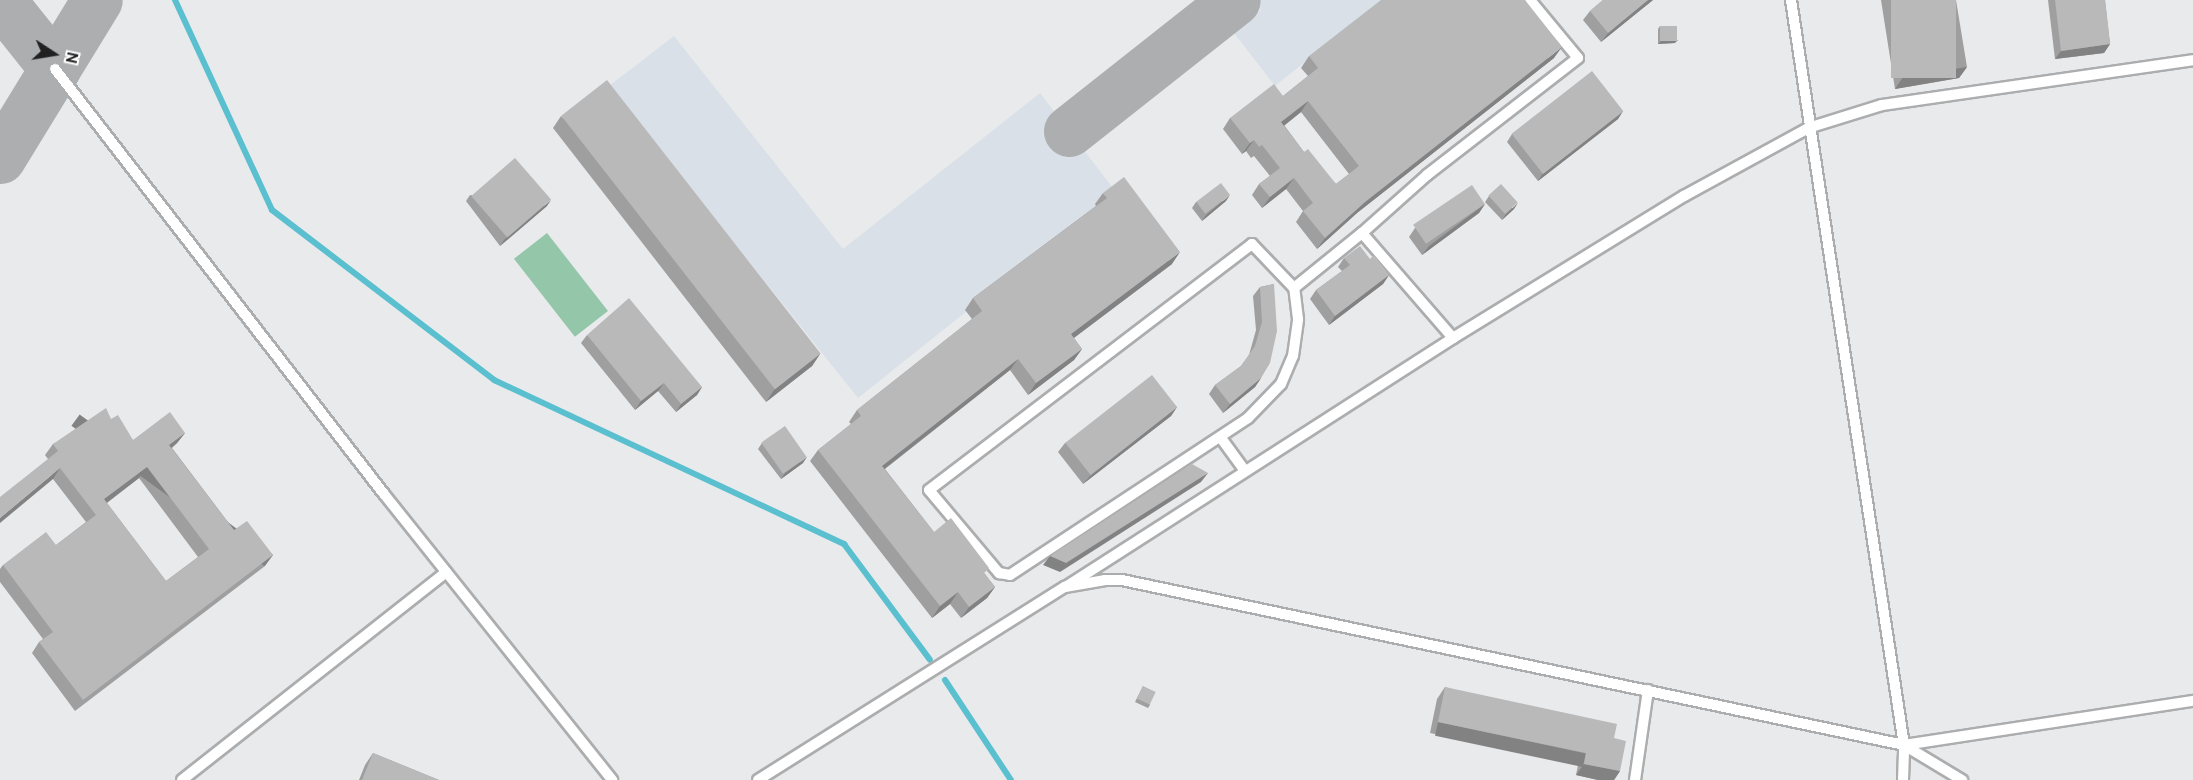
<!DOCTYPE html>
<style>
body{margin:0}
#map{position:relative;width:2193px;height:780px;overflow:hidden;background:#e9eaec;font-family:Cabin,sans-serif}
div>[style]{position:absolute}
.built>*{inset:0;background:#d9e0e7}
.green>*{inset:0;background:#94c6aa;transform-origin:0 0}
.stream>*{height:6px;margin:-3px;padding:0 3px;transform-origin:3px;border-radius:3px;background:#5abfce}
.taxiway>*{height:51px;margin:-25.5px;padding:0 25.5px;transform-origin:25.5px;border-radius:25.5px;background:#adaeb0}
.roads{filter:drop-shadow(2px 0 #acadae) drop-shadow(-2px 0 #acadae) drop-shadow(0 2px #acadae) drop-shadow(0 -2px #acadae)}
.service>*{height:10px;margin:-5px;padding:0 5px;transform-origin:5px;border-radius:5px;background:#fff}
.wall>*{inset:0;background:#9f9fa0}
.shaded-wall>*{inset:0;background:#828282;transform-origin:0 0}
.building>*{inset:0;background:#b9b9ba;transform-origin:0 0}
span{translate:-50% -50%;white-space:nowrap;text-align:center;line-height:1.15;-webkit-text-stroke:4.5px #fff;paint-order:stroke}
.north{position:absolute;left:24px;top:24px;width:60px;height:60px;-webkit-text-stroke:4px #fff;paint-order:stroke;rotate:102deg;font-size:16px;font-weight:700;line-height:24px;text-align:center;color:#212122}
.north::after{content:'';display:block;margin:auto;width:21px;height:27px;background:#212122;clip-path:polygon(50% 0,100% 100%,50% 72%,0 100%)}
</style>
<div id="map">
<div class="built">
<div style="clip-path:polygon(1253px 0,1382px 0,1275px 86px,1234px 33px,1261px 10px)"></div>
<div style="clip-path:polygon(674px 36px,843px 249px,1040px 93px,1116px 192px,858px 398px,609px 86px)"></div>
</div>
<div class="green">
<div style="left:547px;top:233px;width:99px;height:42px;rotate:52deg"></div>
</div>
<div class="stream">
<div style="left:175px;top:0;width:231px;rotate:65.2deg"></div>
<div style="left:272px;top:210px;width:280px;rotate:37.4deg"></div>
<div style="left:494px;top:380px;width:387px;rotate:25.1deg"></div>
<div style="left:844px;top:544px;width:144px;rotate:53.4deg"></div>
<div style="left:945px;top:680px;width:120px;rotate:56.6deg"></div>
</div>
<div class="taxiway">
<div style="left:0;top:0;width:88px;rotate:51.4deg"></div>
<div style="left:1069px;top:131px;width:211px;rotate:-38.3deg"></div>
<div style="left:0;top:158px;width:185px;rotate:-58.5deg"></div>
</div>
<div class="roads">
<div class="service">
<div style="left:1791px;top:0;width:754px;rotate:81.38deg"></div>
<div style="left:1904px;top:745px;width:68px;rotate:31.1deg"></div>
<div style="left:55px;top:69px;width:537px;rotate:52.26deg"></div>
<div style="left:384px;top:494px;width:366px;rotate:51.4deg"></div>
<div style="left:1294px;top:288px;width:61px;rotate:-133.7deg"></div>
<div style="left:1252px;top:244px;width:406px;rotate:142.7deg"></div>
<div style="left:929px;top:490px;width:109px;rotate:49.9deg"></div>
<div style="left:999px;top:573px;width:11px;rotate:10deg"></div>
<div style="left:1010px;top:575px;width:285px;rotate:-33.4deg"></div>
<div style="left:1248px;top:418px;width:47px;rotate:-45.9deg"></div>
<div style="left:1281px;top:384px;width:30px;rotate:-67deg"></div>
<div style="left:1293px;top:356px;width:37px;rotate:-82deg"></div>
<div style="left:1298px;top:319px;width:31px;rotate:-97deg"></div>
<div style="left:1294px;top:288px;width:87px;rotate:-39deg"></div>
<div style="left:1453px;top:338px;width:139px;rotate:-130.9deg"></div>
<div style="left:1362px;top:233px;width:87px;rotate:-41.7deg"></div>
<div style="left:1427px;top:175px;width:191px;rotate:-37.8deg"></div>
<div style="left:1578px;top:58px;width:75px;rotate:-129.6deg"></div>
<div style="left:1221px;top:438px;width:39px;rotate:54deg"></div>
<div style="left:1067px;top:586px;width:459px;rotate:-32.7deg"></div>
<div style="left:1453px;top:338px;width:271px;rotate:-31.6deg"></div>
<div style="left:1684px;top:196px;width:141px;rotate:-28.7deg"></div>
<div style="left:1808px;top:128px;width:77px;rotate:-17.3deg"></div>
<div style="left:1882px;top:105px;width:314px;rotate:-8.2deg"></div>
<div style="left:182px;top:780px;width:336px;rotate:-38.2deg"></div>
<div style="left:758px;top:780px;width:363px;rotate:-32.2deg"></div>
<div style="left:1065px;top:587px;width:41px;rotate:-9.9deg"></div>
<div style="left:1105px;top:580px;width:17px"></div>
<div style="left:1122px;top:580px;width:799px;rotate:11.91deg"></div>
<div style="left:1904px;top:745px;width:292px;rotate:-8.7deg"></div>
<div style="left:1635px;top:780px;width:91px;rotate:-81.8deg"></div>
<div style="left:1903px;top:780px;width:35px;rotate:-88deg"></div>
</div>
</div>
<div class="wall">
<div style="clip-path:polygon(1603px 0,1653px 0,1601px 42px,1583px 20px,1590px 11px)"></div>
<div style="clip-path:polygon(1881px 0,1956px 0,1967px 67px,1959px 78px,1895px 89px)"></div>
<div style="clip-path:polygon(2048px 0,2105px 0,2110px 44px,2104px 53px,2055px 59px)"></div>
<div style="clip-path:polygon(1660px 26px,1675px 43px,1658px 44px,1658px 29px)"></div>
<div style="clip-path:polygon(evenodd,1309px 56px,1554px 58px,1357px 213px,1317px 249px,1296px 222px,1303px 211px,1286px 189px,1262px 208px,1252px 195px,1259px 184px,1270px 176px,1254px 156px,1251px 158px,1246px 151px,1242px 154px,1223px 129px,1230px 118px,1283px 96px,1308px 76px,1301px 68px,1309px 56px,1301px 112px,1349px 174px,1336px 184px,1304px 152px,1284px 125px,1301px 112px)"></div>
<div style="clip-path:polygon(1623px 111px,1618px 119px,1538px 181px,1507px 142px,1512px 134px)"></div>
<div style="clip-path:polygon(561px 116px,820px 354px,812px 366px,766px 402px,553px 128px)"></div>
<div style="clip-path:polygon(1103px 193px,1172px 264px,1074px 338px,1082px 349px,1074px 360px,1028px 395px,1010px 370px,885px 469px,934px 532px,985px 574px,995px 587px,987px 598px,961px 618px,950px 604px,932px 618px,810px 461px,818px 450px,851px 424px,849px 422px,857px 410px,972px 319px,965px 310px,973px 298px,1096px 206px,1095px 204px)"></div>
<div style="clip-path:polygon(470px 195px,547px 206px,500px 246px,466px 201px)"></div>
<div style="clip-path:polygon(1489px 196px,1514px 209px,1502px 220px,1485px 202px)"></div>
<div style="clip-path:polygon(1226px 201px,1202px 221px,1192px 208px,1196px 202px)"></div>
<div style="clip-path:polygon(1485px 204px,1479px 213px,1422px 255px,1409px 237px,1415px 228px)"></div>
<div style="clip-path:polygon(1344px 258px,1370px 259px,1389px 275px,1383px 284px,1329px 325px,1310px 299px,1316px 290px,1342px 271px,1338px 267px)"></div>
<div style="clip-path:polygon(1274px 284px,1261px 378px,1255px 387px,1223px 413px,1209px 394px,1215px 385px,1241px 366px,1249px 355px,1256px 330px,1253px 296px,1260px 287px)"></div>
<div style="clip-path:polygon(587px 335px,702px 387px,697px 395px,676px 412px,658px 391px,635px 410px,581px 343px)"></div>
<div style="clip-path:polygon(1177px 407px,1171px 416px,1083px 484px,1058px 452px,1065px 443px)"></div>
<div style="clip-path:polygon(evenodd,111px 419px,133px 440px,185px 433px,177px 443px,172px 448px,234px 530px,265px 566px,75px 711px,32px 653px,39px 642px,43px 639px,0 582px,0 569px,3px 565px,56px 545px,86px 522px,53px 479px,48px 459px,45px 455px,53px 444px,111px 419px,139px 478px,198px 557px,166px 581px,107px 503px,139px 478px)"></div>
<div style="clip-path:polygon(762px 443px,803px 463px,781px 479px,758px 449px)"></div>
<div style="clip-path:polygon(1143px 686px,1150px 705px,1148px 708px,1135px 702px)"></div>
<div style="clip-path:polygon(1445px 687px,1614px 738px,1620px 771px,1614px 780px,1598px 780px,1576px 775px,1578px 765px,1430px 733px,1437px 699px)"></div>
<div style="clip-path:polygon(373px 753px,439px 780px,359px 780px,365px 765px)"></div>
</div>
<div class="shaded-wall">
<div style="clip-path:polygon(1648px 0,1653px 0,1601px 42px,1608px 33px)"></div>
<div style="clip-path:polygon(1678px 40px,1675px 43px,1658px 44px,1661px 41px)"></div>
<div style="clip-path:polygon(2110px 44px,2104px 53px,2055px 59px,2061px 51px)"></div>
<div style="clip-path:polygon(1562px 47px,1554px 58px,1357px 213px,1317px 249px,1325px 238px,1365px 202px)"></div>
<div style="clip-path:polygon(1967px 67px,1959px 78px,1895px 89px,1903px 77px)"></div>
<div style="clip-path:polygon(1308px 101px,1301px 112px,1274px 134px,1281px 122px)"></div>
<div style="clip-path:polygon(1623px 111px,1618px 119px,1538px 181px,1543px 173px)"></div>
<div style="clip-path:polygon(1254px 140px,1246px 151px,1242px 154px,1250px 143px)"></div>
<div style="clip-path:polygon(1294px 178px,1286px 189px,1262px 208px,1270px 197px)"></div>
<div style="clip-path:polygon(1230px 195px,1226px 201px,1202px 221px,1206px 215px)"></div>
<div style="clip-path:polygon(551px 200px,547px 206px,500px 246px,504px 240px)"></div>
<div style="clip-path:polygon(1518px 203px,1514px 209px,1502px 220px,1506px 214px)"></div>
<div style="clip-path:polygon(1485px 204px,1479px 213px,1422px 255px,1429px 246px)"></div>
<div style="clip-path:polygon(1180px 252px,1172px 264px,1063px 346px,1071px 334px)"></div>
<div style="clip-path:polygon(1389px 275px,1383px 284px,1329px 325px,1335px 316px)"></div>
<div style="clip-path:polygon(1082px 349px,1074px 360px,1028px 395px,1036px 383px)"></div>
<div style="clip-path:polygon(820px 354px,812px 366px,766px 402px,774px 390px)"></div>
<div style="clip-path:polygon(1018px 359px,1010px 370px,874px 477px,882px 466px)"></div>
<div style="clip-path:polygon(1261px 378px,1255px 387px,1223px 413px,1230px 404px)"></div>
<div style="clip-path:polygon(664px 383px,658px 391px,635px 410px,641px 401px)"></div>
<div style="clip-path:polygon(702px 387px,697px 395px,676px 412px,681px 404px)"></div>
<div style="clip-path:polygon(1177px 407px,1171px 416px,1083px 484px,1090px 476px)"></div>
<div style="clip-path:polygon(185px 433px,177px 443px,161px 456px,169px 445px)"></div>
<div style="clip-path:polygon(807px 457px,803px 463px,781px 479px,785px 473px)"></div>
<div style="clip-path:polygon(147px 467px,139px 478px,97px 510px,104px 499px)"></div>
<div style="clip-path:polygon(60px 468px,53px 479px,0 523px,0 518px)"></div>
<div style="clip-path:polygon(1208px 473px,1201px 482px,1060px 572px,1043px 565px,1050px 556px)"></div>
<div style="left:273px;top:555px;width:14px;height:239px;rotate:126deg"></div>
<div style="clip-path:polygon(995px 587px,987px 598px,961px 618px,969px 607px)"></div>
<div style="clip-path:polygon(958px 592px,950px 604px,932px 618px,940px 606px)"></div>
<div style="left:1438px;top:722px;width:151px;height:14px;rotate:12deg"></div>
<div style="clip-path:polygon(1584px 764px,1620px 771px,1614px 780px,1598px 780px,1576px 775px)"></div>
</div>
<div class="building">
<div style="clip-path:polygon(evenodd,1381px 0,1525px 0,1562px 47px,1365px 202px,1325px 238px,1303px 211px,1313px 203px,1294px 178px,1270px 197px,1259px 184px,1280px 168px,1262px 145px,1259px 147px,1254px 140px,1250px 143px,1230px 118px,1274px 84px,1283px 96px,1318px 68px,1309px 56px,1381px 0,1308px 101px,1359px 166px,1336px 184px,1308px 149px,1304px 152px,1281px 122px,1308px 101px)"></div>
<div style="clip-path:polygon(1603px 0,1648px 0,1608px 33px,1590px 11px)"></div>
<div style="left:1891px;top:0;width:65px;height:78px"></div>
<div style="clip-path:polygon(2055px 0,2105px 0,2110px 44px,2061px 51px)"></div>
<div style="left:1660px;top:26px;width:17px;height:15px"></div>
<div style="left:1592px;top:71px;width:51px;height:102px;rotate:52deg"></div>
<div style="left:607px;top:80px;width:347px;height:58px;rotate:52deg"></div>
<div style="left:515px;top:158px;width:55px;height:58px;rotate:49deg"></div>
<div style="clip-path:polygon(1124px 177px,1180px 252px,1071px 334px,1082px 349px,1036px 383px,1018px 359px,882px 466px,934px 532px,951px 518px,989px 568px,984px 573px,995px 587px,969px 607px,958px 592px,940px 606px,818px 450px,861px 416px,857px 410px,982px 311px,973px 298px,1107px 198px,1103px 193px)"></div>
<div style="left:1221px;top:183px;width:15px;height:31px;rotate:53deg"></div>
<div style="left:1501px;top:184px;width:25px;height:17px;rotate:48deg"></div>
<div style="left:1472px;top:185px;width:23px;height:71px;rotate:56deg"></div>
<div style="clip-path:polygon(1360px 246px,1370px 259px,1374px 255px,1389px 275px,1335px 316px,1316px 290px,1350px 265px,1344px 258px)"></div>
<div style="clip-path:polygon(1274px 284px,1277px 331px,1270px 363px,1261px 378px,1230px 404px,1215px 385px,1241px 366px,1255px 346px,1262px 322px,1260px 287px)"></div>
<div style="clip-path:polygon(629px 298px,702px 387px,681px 404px,664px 383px,641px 401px,587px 335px)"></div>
<div style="left:1152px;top:375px;width:41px;height:110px;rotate:52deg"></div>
<div style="clip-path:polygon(evenodd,106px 408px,111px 419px,118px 415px,133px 440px,170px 412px,185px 433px,169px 445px,234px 530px,247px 521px,273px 555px,83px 700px,39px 642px,53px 632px,3px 565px,46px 532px,56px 545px,96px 515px,60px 468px,0 518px,0 497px,58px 451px,53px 444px,106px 408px,147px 467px,209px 549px,166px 581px,104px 499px,147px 467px)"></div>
<div style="left:785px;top:426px;width:38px;height:29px;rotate:55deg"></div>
<div style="clip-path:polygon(1192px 464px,1208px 473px,1066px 563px,1050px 556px)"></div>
<div style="left:1143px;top:686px;width:14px;height:14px;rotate:25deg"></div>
<div style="clip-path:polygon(1445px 687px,1617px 724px,1614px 738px,1626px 741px,1620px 771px,1584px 764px,1586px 753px,1438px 722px)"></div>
<div style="clip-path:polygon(373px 753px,439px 780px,362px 780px)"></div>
</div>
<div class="north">N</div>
</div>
